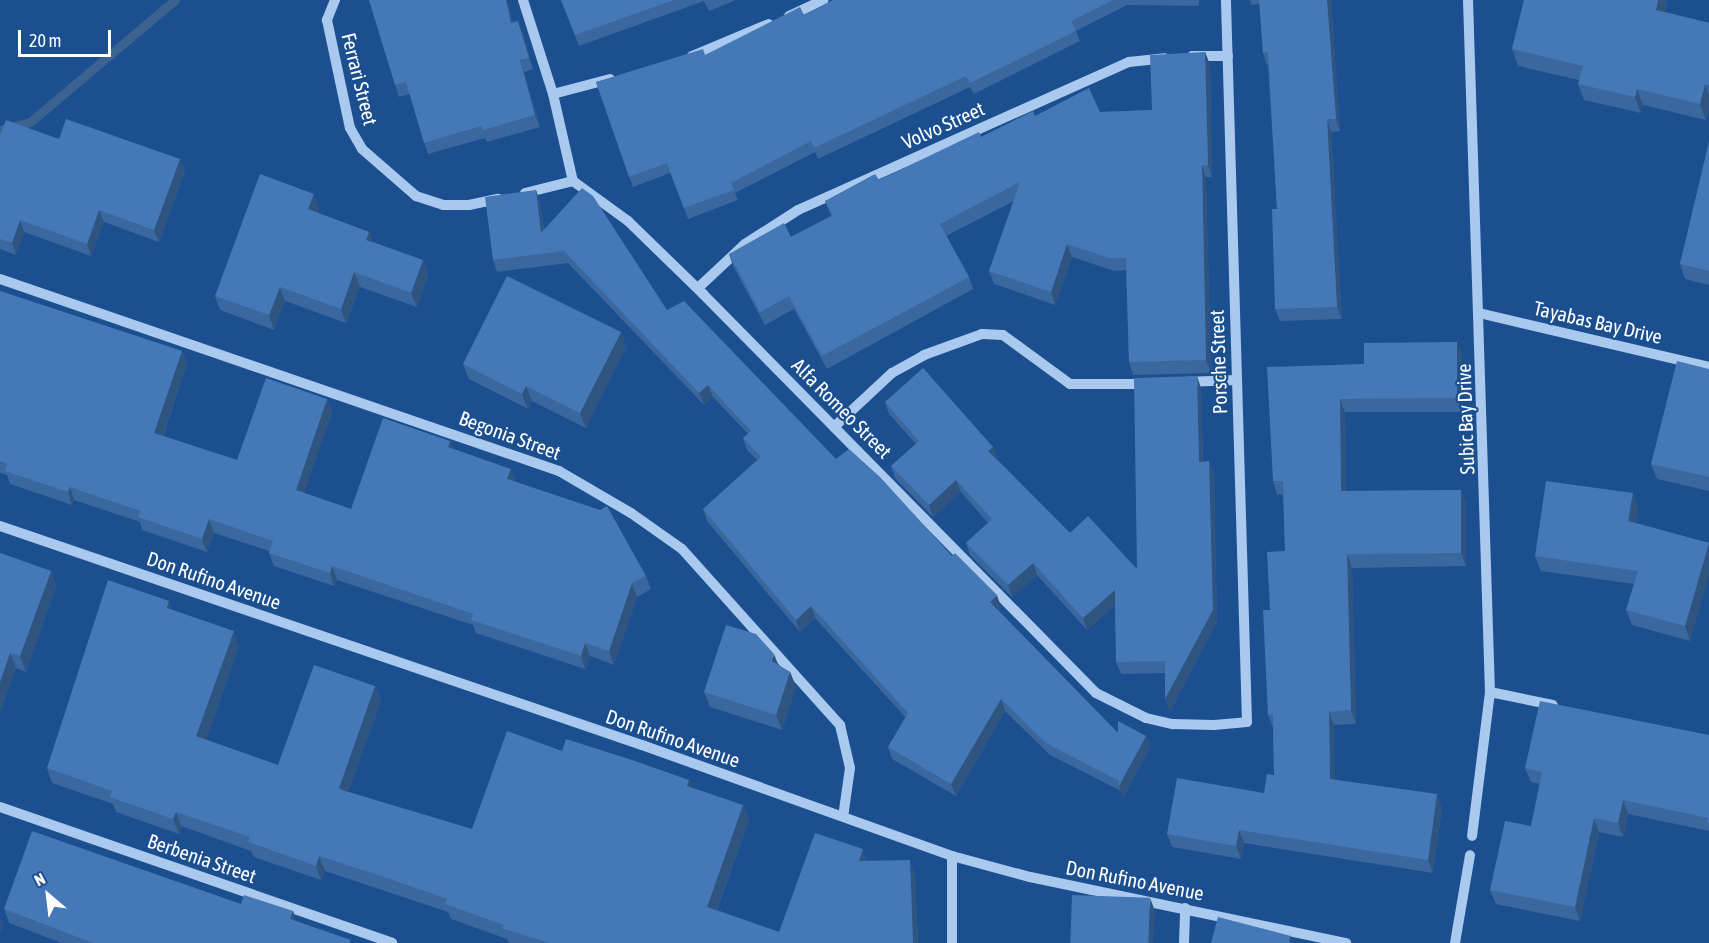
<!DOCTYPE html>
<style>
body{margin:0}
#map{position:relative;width:1709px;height:943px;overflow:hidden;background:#1b4f8f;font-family:"Asap Condensed",sans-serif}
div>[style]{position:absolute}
.stream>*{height:9px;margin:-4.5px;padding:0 4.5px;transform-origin:4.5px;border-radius:4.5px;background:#3c6290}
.minor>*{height:10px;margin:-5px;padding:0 5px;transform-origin:5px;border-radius:5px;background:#a9c9ee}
.wall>*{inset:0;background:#3a679d}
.shaded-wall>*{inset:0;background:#305480}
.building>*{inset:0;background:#4478b7;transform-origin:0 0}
span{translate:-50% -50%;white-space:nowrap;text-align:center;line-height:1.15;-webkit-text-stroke:4.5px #1b4f8f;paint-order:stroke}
.street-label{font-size:20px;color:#fff}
.north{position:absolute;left:18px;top:865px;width:60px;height:60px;-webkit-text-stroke:4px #1b4f8f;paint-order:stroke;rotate:332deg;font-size:16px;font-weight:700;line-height:24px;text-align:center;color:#fff}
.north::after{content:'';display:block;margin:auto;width:21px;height:27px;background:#fff;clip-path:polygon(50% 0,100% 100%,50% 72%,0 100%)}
.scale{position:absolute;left:18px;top:30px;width:93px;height:27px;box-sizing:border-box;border:3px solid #fff;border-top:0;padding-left:8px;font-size:18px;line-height:21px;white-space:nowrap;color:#fff;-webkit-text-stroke:4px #1b4f8f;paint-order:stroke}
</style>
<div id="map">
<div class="stream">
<div style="left:0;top:130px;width:31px;rotate:-15deg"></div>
<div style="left:30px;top:122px;width:189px;rotate:-40.1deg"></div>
</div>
<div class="minor">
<div style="left:335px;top:0;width:22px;rotate:112deg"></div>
<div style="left:327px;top:20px;width:110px;rotate:78deg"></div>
<div style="left:350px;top:128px;width:24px;rotate:60deg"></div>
<div style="left:362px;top:149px;width:72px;rotate:41deg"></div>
<div style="left:416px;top:196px;width:28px;rotate:18deg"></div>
<div style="left:443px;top:205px;width:26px"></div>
<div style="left:469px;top:205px;width:30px;rotate:-12deg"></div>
<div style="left:523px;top:0;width:99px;rotate:72.3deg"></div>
<div style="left:553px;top:94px;width:89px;rotate:77.1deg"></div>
<div style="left:573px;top:181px;width:68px;rotate:36deg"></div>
<div style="left:628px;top:221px;width:105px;rotate:44.2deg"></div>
<div style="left:703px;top:294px;width:560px;rotate:45.43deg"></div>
<div style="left:1096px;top:693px;width:56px;rotate:26.6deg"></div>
<div style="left:1146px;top:718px;width:28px;rotate:13deg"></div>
<div style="left:1173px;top:724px;width:41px;rotate:1.4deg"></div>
<div style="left:1214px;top:725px;width:33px;rotate:-5deg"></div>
<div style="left:1247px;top:722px;width:722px;rotate:-91.67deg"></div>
<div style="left:1468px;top:0;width:692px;rotate:88.18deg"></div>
<div style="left:1490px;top:692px;width:145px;rotate:97.1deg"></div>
<div style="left:789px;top:16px;width:38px;rotate:-25deg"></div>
<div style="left:692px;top:56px;width:83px;rotate:-22.6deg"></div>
<div style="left:1192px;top:56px;width:36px"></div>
<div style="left:553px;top:94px;width:59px;rotate:-14.7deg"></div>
<div style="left:525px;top:193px;width:49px;rotate:-14deg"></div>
<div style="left:0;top:279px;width:591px;rotate:18.96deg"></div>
<div style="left:559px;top:471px;width:83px;rotate:30.3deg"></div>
<div style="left:631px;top:513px;width:62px;rotate:35.2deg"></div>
<div style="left:682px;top:549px;width:237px;rotate:48.1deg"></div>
<div style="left:840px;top:725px;width:44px;rotate:76.9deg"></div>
<div style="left:850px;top:768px;width:49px;rotate:98.1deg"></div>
<div style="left:698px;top:288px;width:64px;rotate:-43.1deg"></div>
<div style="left:745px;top:244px;width:63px;rotate:-32.7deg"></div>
<div style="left:798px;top:210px;width:363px;rotate:-24.1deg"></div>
<div style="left:1129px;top:62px;width:36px;rotate:-6deg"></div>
<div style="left:1479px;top:313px;width:236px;rotate:13.2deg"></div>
<div style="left:1186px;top:382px;width:51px;rotate:-2.2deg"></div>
<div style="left:834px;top:427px;width:79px;rotate:-43deg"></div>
<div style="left:892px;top:373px;width:37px;rotate:-29deg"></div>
<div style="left:924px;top:355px;width:62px;rotate:-19.9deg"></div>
<div style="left:982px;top:334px;width:21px;rotate:3deg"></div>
<div style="left:1003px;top:335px;width:83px;rotate:36.2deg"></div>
<div style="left:1070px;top:384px;width:76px"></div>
<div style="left:0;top:526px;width:678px;rotate:18.84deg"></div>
<div style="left:642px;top:745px;width:329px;rotate:19.7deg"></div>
<div style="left:952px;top:856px;width:81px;rotate:15.1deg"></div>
<div style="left:1030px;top:877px;width:323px;rotate:11.8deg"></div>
<div style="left:1490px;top:692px;width:64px;rotate:11.7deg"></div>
<div style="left:0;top:807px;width:415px;rotate:19.1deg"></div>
<div style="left:952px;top:943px;width:87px;rotate:-90deg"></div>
<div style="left:1184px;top:943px;width:35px;rotate:-88deg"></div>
<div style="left:1455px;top:943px;width:89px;rotate:-80.3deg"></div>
</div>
<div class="wall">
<div style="clip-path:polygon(369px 0,507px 0,513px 23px,523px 33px,533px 69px,524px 72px,540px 127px,487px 142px,485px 138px,428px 154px,410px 94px,399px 97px)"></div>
<div style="clip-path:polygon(561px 0,736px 0,709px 11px,704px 1px,579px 46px)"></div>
<div style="clip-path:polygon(833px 0,1199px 0,1199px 6px,1127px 5px,1076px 31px,1080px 41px,974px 94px,970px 87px,818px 159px,815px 152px,735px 193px,738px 200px,688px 219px,670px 173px,633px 187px,596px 82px,705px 55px,804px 15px)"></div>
<div style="clip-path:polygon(1250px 0,1331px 0,1340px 131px,1331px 132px,1342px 319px,1280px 321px,1275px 309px,1277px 209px,1268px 65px,1267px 65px,1263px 53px,1260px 4px,1251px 5px)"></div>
<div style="clip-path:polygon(1524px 0,1668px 0,1665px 12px,1709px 23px,1709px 108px,1706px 120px,1643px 105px,1641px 113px,1584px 100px,1578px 84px,1579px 80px,1518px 66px,1512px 49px)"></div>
<div style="clip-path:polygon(1205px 52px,1210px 65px,1212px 177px,1206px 177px,1211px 373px,1133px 375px,1129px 362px,1126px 270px,1114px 271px,1072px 257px,1055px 305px,994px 284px,989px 271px,1014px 201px,946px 236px,969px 277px,973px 289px,827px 369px,794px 309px,765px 325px,733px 266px,729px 254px,791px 237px,831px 216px,825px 201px,879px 180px,981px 137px,1035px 116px,1100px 112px,1152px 110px)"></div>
<div style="clip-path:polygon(0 136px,59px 139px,180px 159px,185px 171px,159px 242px,104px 222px,91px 256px,24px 232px,16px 255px,0 249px)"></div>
<div style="clip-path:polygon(1709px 142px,1709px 285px,1685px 279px,1680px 264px)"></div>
<div style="clip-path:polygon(536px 190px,540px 202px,544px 230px,667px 310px,836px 459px,952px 556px,1001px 607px,998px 610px,1118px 733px,1146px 736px,1150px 747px,1123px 798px,1121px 791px,1050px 755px,1005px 711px,956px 796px,892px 759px,888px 747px,906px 718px,815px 618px,800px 632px,707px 521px,703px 509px,757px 460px,747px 450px,743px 438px,748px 434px,713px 397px,704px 405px,568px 263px,497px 272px,493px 260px)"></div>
<div style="clip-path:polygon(319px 208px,317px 213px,369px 232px,373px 242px,423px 260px,428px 275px,417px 307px,360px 287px,346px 323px,285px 301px,274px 330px,220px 310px,215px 296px)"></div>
<div style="clip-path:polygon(0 291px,182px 351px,187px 364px,163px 436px,237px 460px,327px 399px,332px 412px,304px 493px,351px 509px,450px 441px,453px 449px,515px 481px,646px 576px,651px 589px,637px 597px,614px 665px,590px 656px,585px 669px,476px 633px,473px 625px,337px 580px,334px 586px,274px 566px,269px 553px,269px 551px,214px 533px,207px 552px,142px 530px,140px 522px,74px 500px,72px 505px,10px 484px,7px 475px,0 473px)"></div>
<div style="clip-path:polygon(621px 332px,626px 347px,586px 428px,532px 401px,528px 409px,469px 379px,463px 364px)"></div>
<div style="clip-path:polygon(1457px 342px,1462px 356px,1462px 412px,1345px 412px,1346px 491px,1461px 490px,1466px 504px,1466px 566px,1352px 568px,1356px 724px,1334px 725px,1334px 779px,1442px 808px,1433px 873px,1244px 843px,1241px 859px,1172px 847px,1167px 834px,1264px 793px,1274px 775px,1273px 728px,1268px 715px,1270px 610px,1285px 551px,1283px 494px,1277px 495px,1273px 481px,1364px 364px)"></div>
<div style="clip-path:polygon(1709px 369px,1709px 491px,1657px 479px,1651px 464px)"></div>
<div style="clip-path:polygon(1201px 388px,1203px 462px,1214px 473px,1217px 622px,1170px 711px,1165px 699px,1165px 673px,1121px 674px,1116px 662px,1115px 605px,1087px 630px,1037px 575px,1012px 597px,970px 555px,966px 543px,988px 523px,961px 492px,933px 517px,895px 478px,891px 466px,916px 444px,889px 414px,885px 402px,993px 447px,998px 458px,997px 459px,1070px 533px,1137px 569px)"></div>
<div style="clip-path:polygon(1638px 508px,1636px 523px,1709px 543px,1690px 641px,1632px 625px,1626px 610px,1634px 584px,1541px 571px,1535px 556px)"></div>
<div style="clip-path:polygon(0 553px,51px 571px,56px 586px,26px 672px,16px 668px,0 712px)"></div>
<div style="clip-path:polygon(172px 610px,239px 646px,206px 740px,278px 765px,375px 686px,381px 701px,348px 792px,472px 829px,562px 751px,692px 788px,743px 805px,749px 820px,717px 910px,779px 932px,867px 861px,915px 875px,918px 943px,510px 943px,508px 942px,507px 939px,451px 919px,448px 912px,325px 871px,321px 880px,254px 857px,251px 851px,181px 826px,179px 834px,116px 812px,113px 804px,52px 783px,47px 768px)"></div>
<div style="clip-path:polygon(778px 665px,790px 672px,796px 687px,782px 730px,710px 707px,704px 692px)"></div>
<div style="clip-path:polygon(1709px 735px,1709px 831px,1628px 814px,1623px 837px,1599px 832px,1580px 921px,1496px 904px,1490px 890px,1531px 826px,1540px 784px,1531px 782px,1525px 768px)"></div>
<div style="clip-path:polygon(241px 904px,293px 911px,296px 921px,352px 943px,62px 943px,9px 923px,4px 909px)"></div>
</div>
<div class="shaded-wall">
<div style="clip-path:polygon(506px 0,507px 0,516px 34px,511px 23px)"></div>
<div style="clip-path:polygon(1327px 0,1331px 0,1340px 131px,1336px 119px)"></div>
<div style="clip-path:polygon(1658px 0,1668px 0,1662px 27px,1656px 10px)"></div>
<div style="clip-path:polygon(518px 21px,523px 33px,533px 69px,529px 58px)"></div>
<div style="clip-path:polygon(1205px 52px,1210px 65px,1212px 177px,1208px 165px)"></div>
<div style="clip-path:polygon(520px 60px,524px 72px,540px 127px,535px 115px)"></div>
<div style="clip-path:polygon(1705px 84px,1709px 95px,1709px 108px,1706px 120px,1700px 104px)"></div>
<div style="clip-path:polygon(1637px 89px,1643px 105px,1641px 113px,1635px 97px)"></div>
<div style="clip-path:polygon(1327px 119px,1331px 132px,1342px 319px,1337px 307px)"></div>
<div style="clip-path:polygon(180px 159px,185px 171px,159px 242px,154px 230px)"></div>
<div style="clip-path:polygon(1202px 165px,1206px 177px,1211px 373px,1206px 360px)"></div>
<div style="clip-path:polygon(536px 190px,540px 202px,545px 244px,541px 233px)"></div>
<div style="clip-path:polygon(314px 194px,319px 208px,313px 224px,308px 209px)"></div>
<div style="clip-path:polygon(99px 210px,104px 222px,91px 256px,87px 244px)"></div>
<div style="clip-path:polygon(20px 220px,24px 232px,16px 255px,12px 243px)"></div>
<div style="clip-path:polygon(369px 232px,374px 246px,366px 240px)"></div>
<div style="clip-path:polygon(1067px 244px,1072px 257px,1055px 305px,1051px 292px)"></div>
<div style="clip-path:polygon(423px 260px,428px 275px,417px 307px,411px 293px)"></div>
<div style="clip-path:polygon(354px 272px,360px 287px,346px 323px,341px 309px)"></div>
<div style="clip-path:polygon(280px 287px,285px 301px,274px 330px,269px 315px)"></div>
<div style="clip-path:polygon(621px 332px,626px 347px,586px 428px,580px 413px)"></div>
<div style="clip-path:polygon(1457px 342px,1462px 356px,1462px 412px,1457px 398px)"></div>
<div style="clip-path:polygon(182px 351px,187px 364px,159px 446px,154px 433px)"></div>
<div style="clip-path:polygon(1197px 376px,1201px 388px,1203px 474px,1199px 462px)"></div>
<div style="clip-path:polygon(708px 385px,713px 397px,704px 405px,699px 393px)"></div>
<div style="clip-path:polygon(526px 386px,532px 401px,528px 409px,522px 394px)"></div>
<div style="clip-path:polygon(327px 399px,332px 412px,301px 503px,296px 490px)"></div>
<div style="clip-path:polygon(1340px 399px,1345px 412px,1346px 505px,1341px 491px)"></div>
<div style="clip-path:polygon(450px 441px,455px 454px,448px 447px)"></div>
<div style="clip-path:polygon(993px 447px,998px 458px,993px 463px,988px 451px)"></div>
<div style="clip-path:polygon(1209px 461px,1214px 473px,1217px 622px,1170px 711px,1165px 699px)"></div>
<div style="clip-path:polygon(511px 469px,516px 482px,507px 479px)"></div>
<div style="clip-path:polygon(956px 480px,961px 492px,933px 517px,929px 505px)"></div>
<div style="clip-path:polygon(70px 487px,74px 500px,72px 505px,68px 492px)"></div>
<div style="clip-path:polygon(1461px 490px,1466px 504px,1466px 566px,1461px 553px)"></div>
<div style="clip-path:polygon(1633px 493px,1638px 508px,1634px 536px,1628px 521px)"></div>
<div style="clip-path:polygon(209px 519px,214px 533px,207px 552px,202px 539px)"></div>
<div style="clip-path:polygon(1709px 543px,1709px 576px,1690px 641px,1685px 626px)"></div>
<div style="clip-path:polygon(1347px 554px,1352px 568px,1356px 724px,1351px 710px)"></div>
<div style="clip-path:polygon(1033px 563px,1037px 575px,1012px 597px,1008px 585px)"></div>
<div style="clip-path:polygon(332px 566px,337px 580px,334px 586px,330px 573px)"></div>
<div style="clip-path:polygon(51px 571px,56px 586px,26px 672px,20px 656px)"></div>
<div style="clip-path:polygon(632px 583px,637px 597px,614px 665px,609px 651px)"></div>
<div style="clip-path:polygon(1115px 590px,1119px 602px,1087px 630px,1083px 618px)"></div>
<div style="clip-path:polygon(997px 595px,1001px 607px,994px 613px,990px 602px)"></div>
<div style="clip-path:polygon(169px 601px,174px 616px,167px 608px)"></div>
<div style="clip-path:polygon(811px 606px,815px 618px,800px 632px,796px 620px)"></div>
<div style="clip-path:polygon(234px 631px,239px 646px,202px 751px,196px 736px)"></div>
<div style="clip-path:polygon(585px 643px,590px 656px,585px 669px,581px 656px)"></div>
<div style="clip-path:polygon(10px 653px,16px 668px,0 712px,0 682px)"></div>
<div style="clip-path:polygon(774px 654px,780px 669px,772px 661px)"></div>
<div style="clip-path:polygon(790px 672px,796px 687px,782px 730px,776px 715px)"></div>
<div style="clip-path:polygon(375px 686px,381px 701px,344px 803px,339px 788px)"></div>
<div style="clip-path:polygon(1001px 699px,1005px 711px,956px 796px,951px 784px)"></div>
<div style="clip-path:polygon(1329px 712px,1334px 725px,1335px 792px,1330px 779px)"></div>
<div style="clip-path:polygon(1146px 736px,1150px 747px,1123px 798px,1119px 786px)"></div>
<div style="clip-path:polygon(689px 780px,695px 795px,687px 786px)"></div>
<div style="clip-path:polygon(1437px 794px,1442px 808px,1433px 873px,1428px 860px)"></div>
<div style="clip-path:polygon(1623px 800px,1628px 814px,1623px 837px,1618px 823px)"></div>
<div style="clip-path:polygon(743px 805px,749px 820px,712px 922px,707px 907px)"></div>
<div style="clip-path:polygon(176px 812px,181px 826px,179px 834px,173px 819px)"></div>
<div style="clip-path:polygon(1594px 818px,1599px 832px,1580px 921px,1575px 907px)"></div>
<div style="clip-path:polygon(1239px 830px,1244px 843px,1241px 859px,1236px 846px)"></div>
<div style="clip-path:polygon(863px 849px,868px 864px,859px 861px)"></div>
<div style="clip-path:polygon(319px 856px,325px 871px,321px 880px,316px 866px)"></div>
<div style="clip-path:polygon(910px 860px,915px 875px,918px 943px,913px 943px)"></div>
<div style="clip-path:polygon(1150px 898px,1155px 911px,1153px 943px,1148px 943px)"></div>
<div style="clip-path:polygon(293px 911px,298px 925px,290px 919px)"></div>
<div style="clip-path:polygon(0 918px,3px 926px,0 935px)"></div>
<div style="clip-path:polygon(1291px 936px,1294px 943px,1289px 943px)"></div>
</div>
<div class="building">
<div style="clip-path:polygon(369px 0,506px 0,511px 23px,518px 21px,529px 58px,520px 60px,535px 115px,483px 130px,481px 126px,424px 143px,406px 82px,395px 85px)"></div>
<div style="clip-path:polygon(561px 0,674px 0,575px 35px)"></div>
<div style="clip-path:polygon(833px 0,1113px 0,1071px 21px,1076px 31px,970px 83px,966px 76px,814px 148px,811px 141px,731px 183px,734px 190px,684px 208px,667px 163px,629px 177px,596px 82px,703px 49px,705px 55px,800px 7px,804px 15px)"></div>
<div style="clip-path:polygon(1259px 0,1327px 0,1336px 119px,1327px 119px,1337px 307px,1275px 309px,1272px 209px,1277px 209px,1268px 52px,1263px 53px)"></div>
<div style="clip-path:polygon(1524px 0,1658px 0,1656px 10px,1709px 23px,1709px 85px,1705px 84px,1700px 104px,1637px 89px,1635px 97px,1578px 84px,1583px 66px,1512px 49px)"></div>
<div style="clip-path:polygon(1205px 52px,1208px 165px,1202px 165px,1206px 360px,1129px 362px,1126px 258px,1109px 258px,1067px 244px,1051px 292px,989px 271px,1020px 182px,940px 224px,969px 277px,822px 356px,789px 296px,760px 312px,729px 254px,784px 223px,791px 237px,833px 215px,825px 201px,875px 174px,879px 180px,979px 132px,981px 137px,1033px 111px,1035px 116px,1089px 88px,1100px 112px,1152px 110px,1150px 55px)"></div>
<div style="clip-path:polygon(66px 119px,180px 159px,154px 230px,99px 210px,87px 244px,20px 220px,12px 243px,0 239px,0 136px,6px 120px,59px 139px)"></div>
<div style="clip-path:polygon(1709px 142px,1709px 271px,1680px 264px)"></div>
<div style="clip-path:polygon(260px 174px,314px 194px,308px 209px,369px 232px,366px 240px,423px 260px,411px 293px,354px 272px,341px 309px,280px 287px,269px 315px,215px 296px)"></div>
<div style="clip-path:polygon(582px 188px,593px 196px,667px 310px,684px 301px,836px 459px,849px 449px,880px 477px,952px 556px,955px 553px,997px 595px,990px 602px,1118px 733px,1118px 721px,1146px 736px,1119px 786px,1119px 781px,1046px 743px,1001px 699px,951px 784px,888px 747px,908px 713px,811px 606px,796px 620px,703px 509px,761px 457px,743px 438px,751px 431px,708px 385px,699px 393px,564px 251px,493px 260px,485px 197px,536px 190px,541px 233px)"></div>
<div style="clip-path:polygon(507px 276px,621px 332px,580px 413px,526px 386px,522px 394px,463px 364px)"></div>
<div style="clip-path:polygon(0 291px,182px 351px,154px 433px,237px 460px,266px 378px,327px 399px,296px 490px,351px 509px,383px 418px,450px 441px,448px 447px,511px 469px,507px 479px,600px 510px,607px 506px,646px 576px,632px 583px,609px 651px,585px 643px,581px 656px,471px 620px,473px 614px,332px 566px,330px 573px,269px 553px,273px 541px,209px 519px,202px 539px,138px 517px,140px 511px,70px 487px,68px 492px,5px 471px,7px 464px,0 461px)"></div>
<div style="clip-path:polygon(1457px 342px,1457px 398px,1340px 399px,1341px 491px,1461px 490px,1461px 553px,1347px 554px,1351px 710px,1329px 712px,1330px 779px,1437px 794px,1428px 860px,1239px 830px,1236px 846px,1167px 834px,1177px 778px,1264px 793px,1267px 774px,1274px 775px,1273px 714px,1268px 715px,1263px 610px,1270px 610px,1267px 552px,1285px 551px,1283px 481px,1273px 481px,1267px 367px,1364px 364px,1364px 343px)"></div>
<div style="clip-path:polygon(1677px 361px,1709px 369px,1709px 477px,1651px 464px)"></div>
<div style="clip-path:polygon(923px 368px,993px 447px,988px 451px,1070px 533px,1088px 516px,1137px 569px,1134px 378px,1197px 376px,1199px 462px,1209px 461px,1213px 610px,1165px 699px,1165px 661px,1116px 662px,1115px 590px,1083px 618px,1033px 563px,1008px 585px,966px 543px,992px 519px,956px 480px,929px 505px,891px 466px,919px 441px,885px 402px)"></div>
<div style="clip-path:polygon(1546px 481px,1633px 493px,1628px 521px,1709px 543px,1685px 626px,1626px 610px,1638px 571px,1535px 556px)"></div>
<div style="clip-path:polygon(0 553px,51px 571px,20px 656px,10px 653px,0 682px)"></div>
<div style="clip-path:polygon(108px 580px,169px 601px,167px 608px,234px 631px,196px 736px,278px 765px,314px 665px,375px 686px,339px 788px,342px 790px,472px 829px,507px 731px,562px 751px,566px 739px,632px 760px,689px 780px,687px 786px,743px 805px,707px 907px,779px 932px,815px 833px,863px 849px,859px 861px,910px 860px,913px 943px,549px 943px,502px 928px,504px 925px,445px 904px,447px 899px,384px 877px,319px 856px,316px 866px,248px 842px,250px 837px,176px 812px,173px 819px,110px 797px,112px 791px,47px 768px)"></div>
<div style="clip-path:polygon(726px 625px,756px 634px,774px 654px,772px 661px,790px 672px,776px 715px,704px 692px)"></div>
<div style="clip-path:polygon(1540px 701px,1709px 735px,1709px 823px,1707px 823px,1708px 818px,1623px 800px,1618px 823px,1594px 818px,1575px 907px,1490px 890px,1505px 821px,1531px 826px,1542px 772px,1525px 768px)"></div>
<div style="clip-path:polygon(32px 831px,241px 904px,244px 895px,293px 911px,290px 919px,351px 940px,349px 943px,93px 943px,4px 909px)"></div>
<div style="left:1072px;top:895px;width:78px;height:48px;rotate:2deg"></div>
<div style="clip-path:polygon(1218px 917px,1291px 936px,1289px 942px,1291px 943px,1211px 943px)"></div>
</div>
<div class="street-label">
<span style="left:360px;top:79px;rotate:76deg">Ferrari Street</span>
<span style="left:943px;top:125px;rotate:-24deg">Volvo Street</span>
<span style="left:1598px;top:322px;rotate:13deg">Tayabas Bay Drive</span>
<span style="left:1218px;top:362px;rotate:-92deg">Porsche Street</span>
<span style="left:842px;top:408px;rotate:45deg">Alfa Romeo Street</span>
<span style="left:1465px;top:419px;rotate:-92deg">Subic Bay Drive</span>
<span style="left:510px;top:435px;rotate:20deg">Begonia Street</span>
<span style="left:214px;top:580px;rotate:19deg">Don Rufino Avenue</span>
<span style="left:673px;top:738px;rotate:19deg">Don Rufino Avenue</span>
<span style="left:202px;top:858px;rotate:19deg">Berbenia Street</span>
<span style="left:1135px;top:880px;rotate:11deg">Don Rufino Avenue</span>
</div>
<div class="north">N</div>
<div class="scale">20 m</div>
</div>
